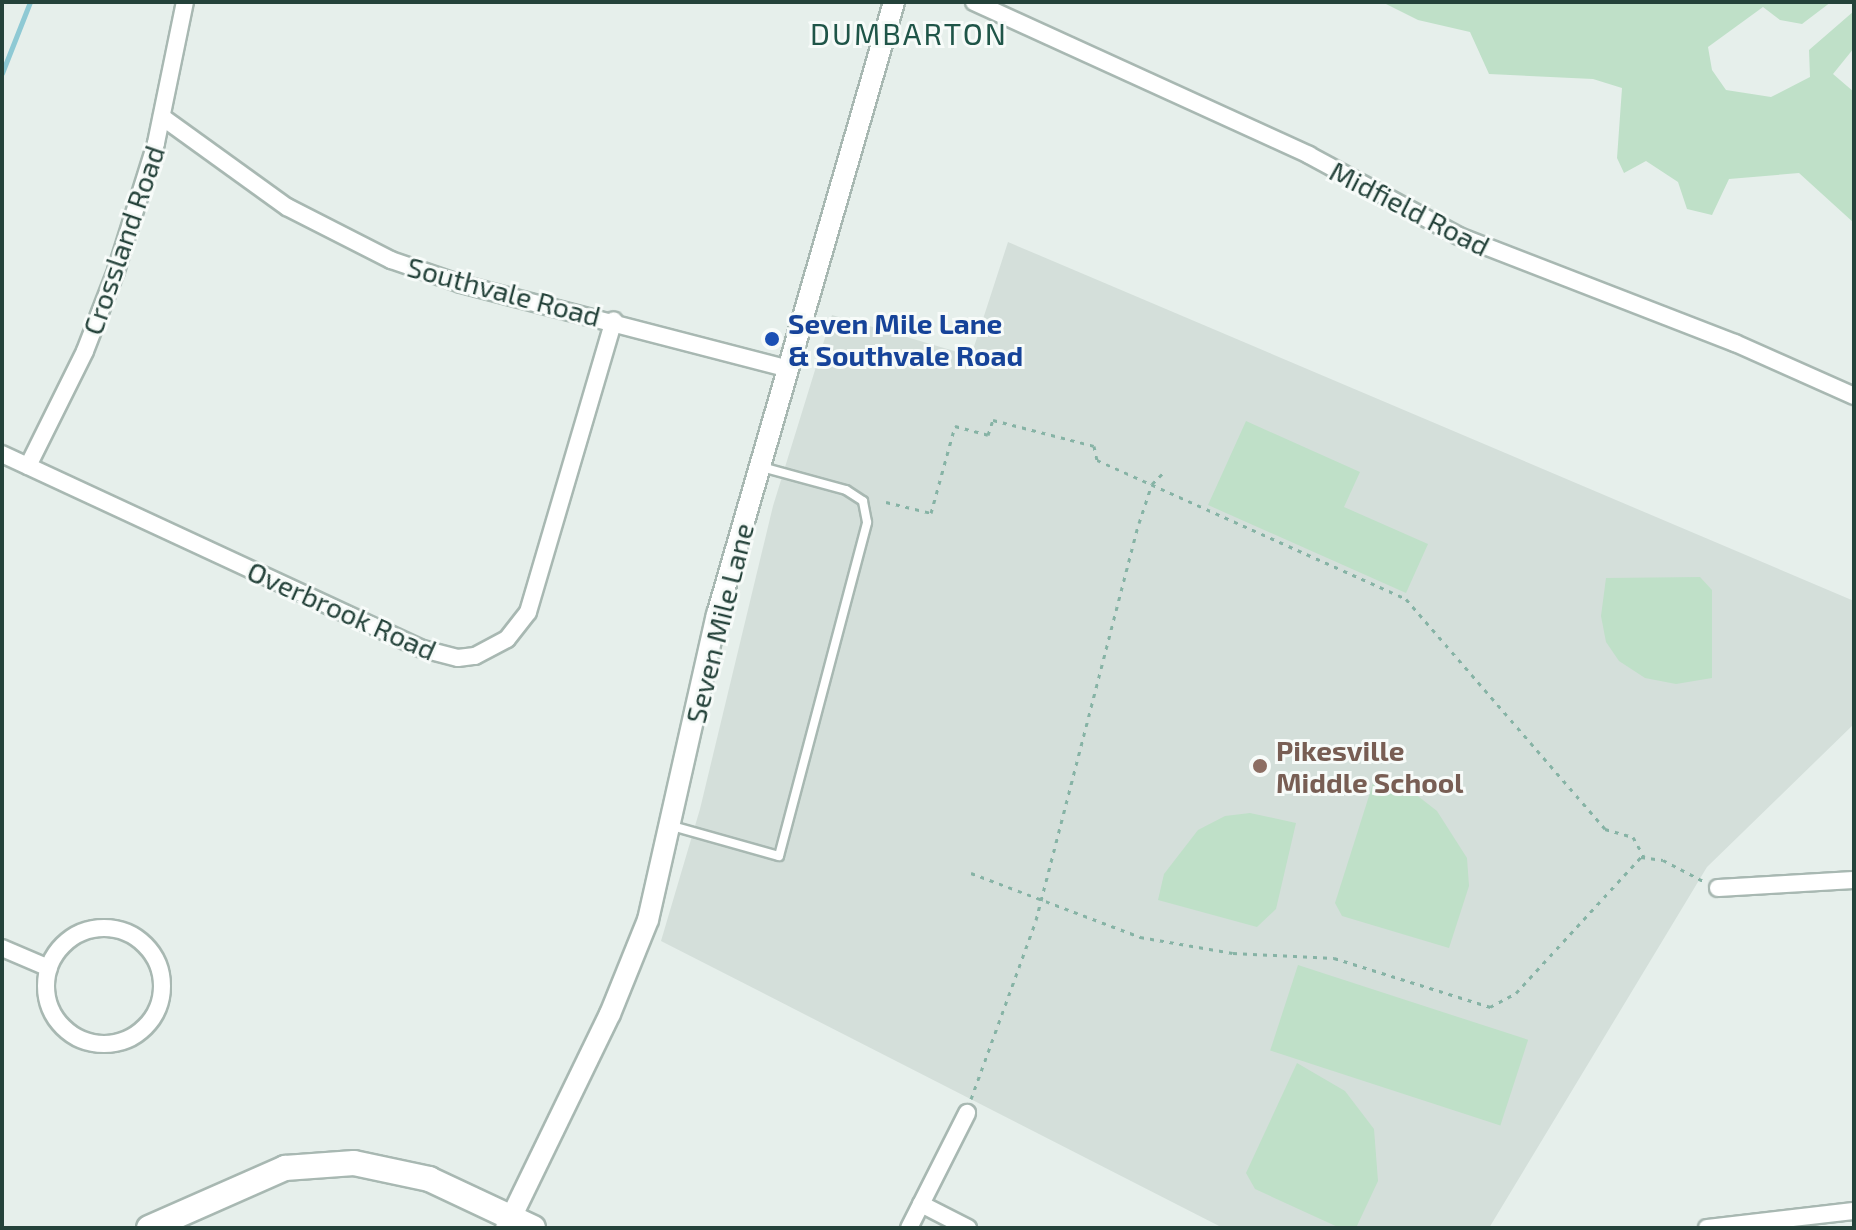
<!DOCTYPE html>
<style>
body{margin:0}
#map{position:relative;width:1856px;height:1230px;overflow:hidden;background:#e6efeb;font-family:"Exo 2",sans-serif}
div>[style]{position:absolute}
.built>*{inset:0;background:#d4dfda}
.green>*{inset:0;background:#bfe0c8;transform-origin:0 0}
.stream>*{height:5px;margin:-2.5px;padding:0 2.5px;transform-origin:2.5px;border-radius:2.5px;background:#8ec9d4}
.path>*{height:3px;margin-top:-1.5px;transform-origin:0;background:repeating-linear-gradient(90deg,#86b3a5 0 4px,transparent 0 10px)}
.roads{filter:drop-shadow(2px 0 #a8b8b2) drop-shadow(-2px 0 #a8b8b2) drop-shadow(0 2px #a8b8b2) drop-shadow(0 -2px #a8b8b2)}
.service>*{height:8px;margin:-4px;padding:0 4px;transform-origin:4px;border-radius:4px;background:#fff}
.minor>*{height:16px;margin:-8px;padding:0 8px;transform-origin:8px;border-radius:8px;background:#fff}
.minor>.ring{margin:-8px;padding:0;box-sizing:content-box;background:none;border:16px solid #fff;border-radius:50%}
.tertiary>*{height:20px;margin:-10px;padding:0 10px;transform-origin:10px;border-radius:10px;background:#fff}
.secondary>*{height:24px;margin:-12px;padding:0 12px;transform-origin:12px;border-radius:12px;background:#fff}
.dots>*{width:22px;height:22px;translate:-50% -50%;box-sizing:border-box;border:4px solid #f7fbf9;border-radius:50%}
span{translate:-50% -50%;white-space:nowrap;text-align:center;line-height:1.15;-webkit-text-stroke:6px #f7fbf9;paint-order:stroke}
.street-label{font-size:28px;color:#24423a}
.transit-label{font-size:28px;color:#164399;font-weight:700}
.left{translate:0 -50%;text-align:left}
.education-label{font-size:28px;color:#785e54;font-weight:700}
.neighbourhood-label{font-size:30px;color:#1f5548;letter-spacing:2px}
.frame{position:absolute;inset:0;border:4px solid #24423a;pointer-events:none}
</style>
<div id="map">
<div class="built">
<div style="clip-path:polygon(1008px 242px,1854px 601px,1854px 724px,1707px 867px,1489px 1228px,1223px 1228px,661px 941px,700px 809px,773px 506px,832px 315px,971px 356px)"></div>
</div>
<div class="green">
<div style="clip-path:polygon(1382px 2px,1831px 2px,1802px 24px,1780px 20px,1763px 7px,1708px 47px,1712px 70px,1726px 90px,1771px 97px,1810px 77px,1809px 50px,1854px 11px,1854px 48px,1833px 74px,1854px 92px,1854px 223px,1799px 173px,1729px 179px,1712px 215px,1687px 209px,1678px 182px,1646px 161px,1624px 173px,1617px 158px,1622px 88px,1593px 79px,1489px 74px,1470px 32px,1418px 20px)"></div>
<div style="clip-path:polygon(1246px 421px,1360px 472px,1344px 507px,1428px 544px,1406px 593px,1208px 505px)"></div>
<div style="clip-path:polygon(1700px 577px,1712px 590px,1712px 678px,1676px 684px,1645px 678px,1619px 661px,1606px 642px,1601px 616px,1606px 578px)"></div>
<div style="clip-path:polygon(1375px 777px,1414px 793px,1437px 811px,1467px 858px,1469px 886px,1449px 948px,1342px 916px,1335px 903px)"></div>
<div style="clip-path:polygon(1250px 813px,1296px 823px,1276px 909px,1257px 927px,1158px 900px,1164px 874px,1198px 830px,1225px 816px)"></div>
<div style="left:1298px;top:965px;width:242px;height:90px;rotate:18deg"></div>
<div style="clip-path:polygon(1297px 1063px,1345px 1091px,1374px 1129px,1378px 1181px,1356px 1228px,1340px 1228px,1255px 1189px,1246px 1173px)"></div>
</div>
<div class="stream">
<div style="left:2px;top:73px;width:76px;rotate:-68.5deg"></div>
</div>
<div class="path">
<div style="left:886px;top:502px;width:46px;rotate:13.7deg"></div>
<div style="left:931px;top:513px;width:90px;rotate:-74.6deg"></div>
<div style="left:955px;top:426px;width:34px;rotate:15deg"></div>
<div style="left:988px;top:435px;width:16px;rotate:-72deg"></div>
<div style="left:993px;top:420px;width:104px;rotate:14.4deg"></div>
<div style="left:1094px;top:446px;width:14px;rotate:78deg"></div>
<div style="left:1097px;top:460px;width:339px;rotate:24.2deg"></div>
<div style="left:1406px;top:599px;width:304px;rotate:49.1deg"></div>
<div style="left:1605px;top:829px;width:29px;rotate:16deg"></div>
<div style="left:1633px;top:837px;width:23px;rotate:61deg"></div>
<div style="left:971px;top:873px;width:181px;rotate:20.7deg"></div>
<div style="left:1140px;top:937px;width:94px;rotate:9.8deg"></div>
<div style="left:1233px;top:953px;width:101px;rotate:2.8deg"></div>
<div style="left:1334px;top:958px;width:164px;rotate:17.4deg"></div>
<div style="left:1490px;top:1007px;width:30px;rotate:-28deg"></div>
<div style="left:1516px;top:993px;width:185px;rotate:-47.4deg"></div>
<div style="left:1641px;top:857px;width:22px;rotate:8deg"></div>
<div style="left:1663px;top:860px;width:45px;rotate:27.7deg"></div>
<div style="left:971px;top:1099px;width:190px;rotate:-70deg"></div>
<div style="left:1036px;top:920px;width:410px;rotate:-75.5deg"></div>
<div style="left:1139px;top:523px;width:41px;rotate:-71.6deg"></div>
<div style="left:1152px;top:484px;width:18px;rotate:-45deg"></div>
</div>
<div class="roads">
<div class="service">
<div style="left:672px;top:826px;width:111px;rotate:15.7deg"></div>
<div style="left:779px;top:856px;width:345px;rotate:-75.2deg"></div>
<div style="left:867px;top:522px;width:21px;rotate:-101deg"></div>
<div style="left:863px;top:501px;width:20px;rotate:-147deg"></div>
<div style="left:846px;top:490px;width:87px;rotate:-164.7deg"></div>
</div>
<div class="minor">
<div style="left:974px;top:2px;width:368px;rotate:24.5deg"></div>
<div style="left:1309px;top:155px;width:170px;rotate:28.4deg"></div>
<div style="left:1459px;top:236px;width:296px;rotate:21.2deg"></div>
<div style="left:1735px;top:343px;width:130px;rotate:24deg"></div>
<div style="left:162px;top:117px;width:154px;rotate:35.8deg"></div>
<div style="left:287px;top:207px;width:117px;rotate:27deg"></div>
<div style="left:391px;top:260px;width:74px;rotate:18.9deg"></div>
<div style="left:461px;top:284px;width:335px;rotate:14.5deg"></div>
<div style="left:2px;top:454px;width:460px;rotate:24.9deg"></div>
<div style="left:419px;top:648px;width:40px;rotate:14.4deg"></div>
<div style="left:458px;top:658px;width:17px;rotate:-7deg"></div>
<div style="left:475px;top:656px;width:36px;rotate:-28deg"></div>
<div style="left:507px;top:639px;width:34px;rotate:-52deg"></div>
<div style="left:528px;top:612px;width:304px;rotate:-73.6deg"></div>
<div style="left:28px;top:466px;width:128px;rotate:-63.6deg"></div>
<div style="left:85px;top:351px;width:86px;rotate:-68.8deg"></div>
<div style="left:116px;top:271px;width:134px;rotate:-72.6deg"></div>
<div style="left:156px;top:143px;width:144px;rotate:-78.4deg"></div>
<div style="left:1718px;top:888px;width:136px;rotate:-3.4deg"></div>
<div class="ring" style="left:46px;top:928px;width:100px;height:100px"></div>
<div style="left:2px;top:948px;width:51px;rotate:23.1deg"></div>
<div style="left:921px;top:1204px;width:53px;rotate:27.1deg"></div>
<div style="left:909px;top:1228px;width:129px;rotate:-63.2deg"></div>
<div style="left:1707px;top:1228px;width:148px;rotate:-6.6deg"></div>
</div>
<div class="tertiary">
<div style="left:506px;top:1228px;width:238px;rotate:-64.1deg"></div>
<div style="left:610px;top:1014px;width:101px;rotate:-68deg"></div>
<div style="left:648px;top:920px;width:313px;rotate:-77.3deg"></div>
<div style="left:717px;top:615px;width:638px;rotate:-73.89deg"></div>
</div>
<div class="secondary">
<div style="left:149px;top:1228px;width:149px;rotate:-23.8deg"></div>
<div style="left:285px;top:1168px;width:69px;rotate:-4.1deg"></div>
<div style="left:354px;top:1163px;width:77px;rotate:12deg"></div>
<div style="left:429px;top:1179px;width:115px;rotate:25.2deg"></div>
</div>
</div>
<div class="dots">
<div style="left:772px;top:339px;background:#1a4fb4"></div>
<div style="left:1260px;top:766px;background:#8d6e63"></div>
</div>
<div class="street-label">
<span style="left:1410px;top:208px;rotate:27deg">Midfield Road</span>
<span style="left:123px;top:240px;rotate:-71deg">Crossland Road</span>
<span style="left:504px;top:291px;rotate:15deg">Southvale Road</span>
<span style="left:342px;top:610px;rotate:24deg">Overbrook Road</span>
<span style="left:719px;top:623px;rotate:-76deg">Seven Mile Lane</span>
</div>
<div class="transit-label">
<span class="left" style="left:788px;top:339px">Seven Mile Lane<br>&amp; Southvale Road</span>
</div>
<div class="education-label">
<span class="left" style="left:1276px;top:766px">Pikesville<br>Middle School</span>
</div>
<div class="neighbourhood-label">
<span style="left:909px;top:33px">DUMBARTON</span>
</div>
<div class="frame"></div>
</div>
